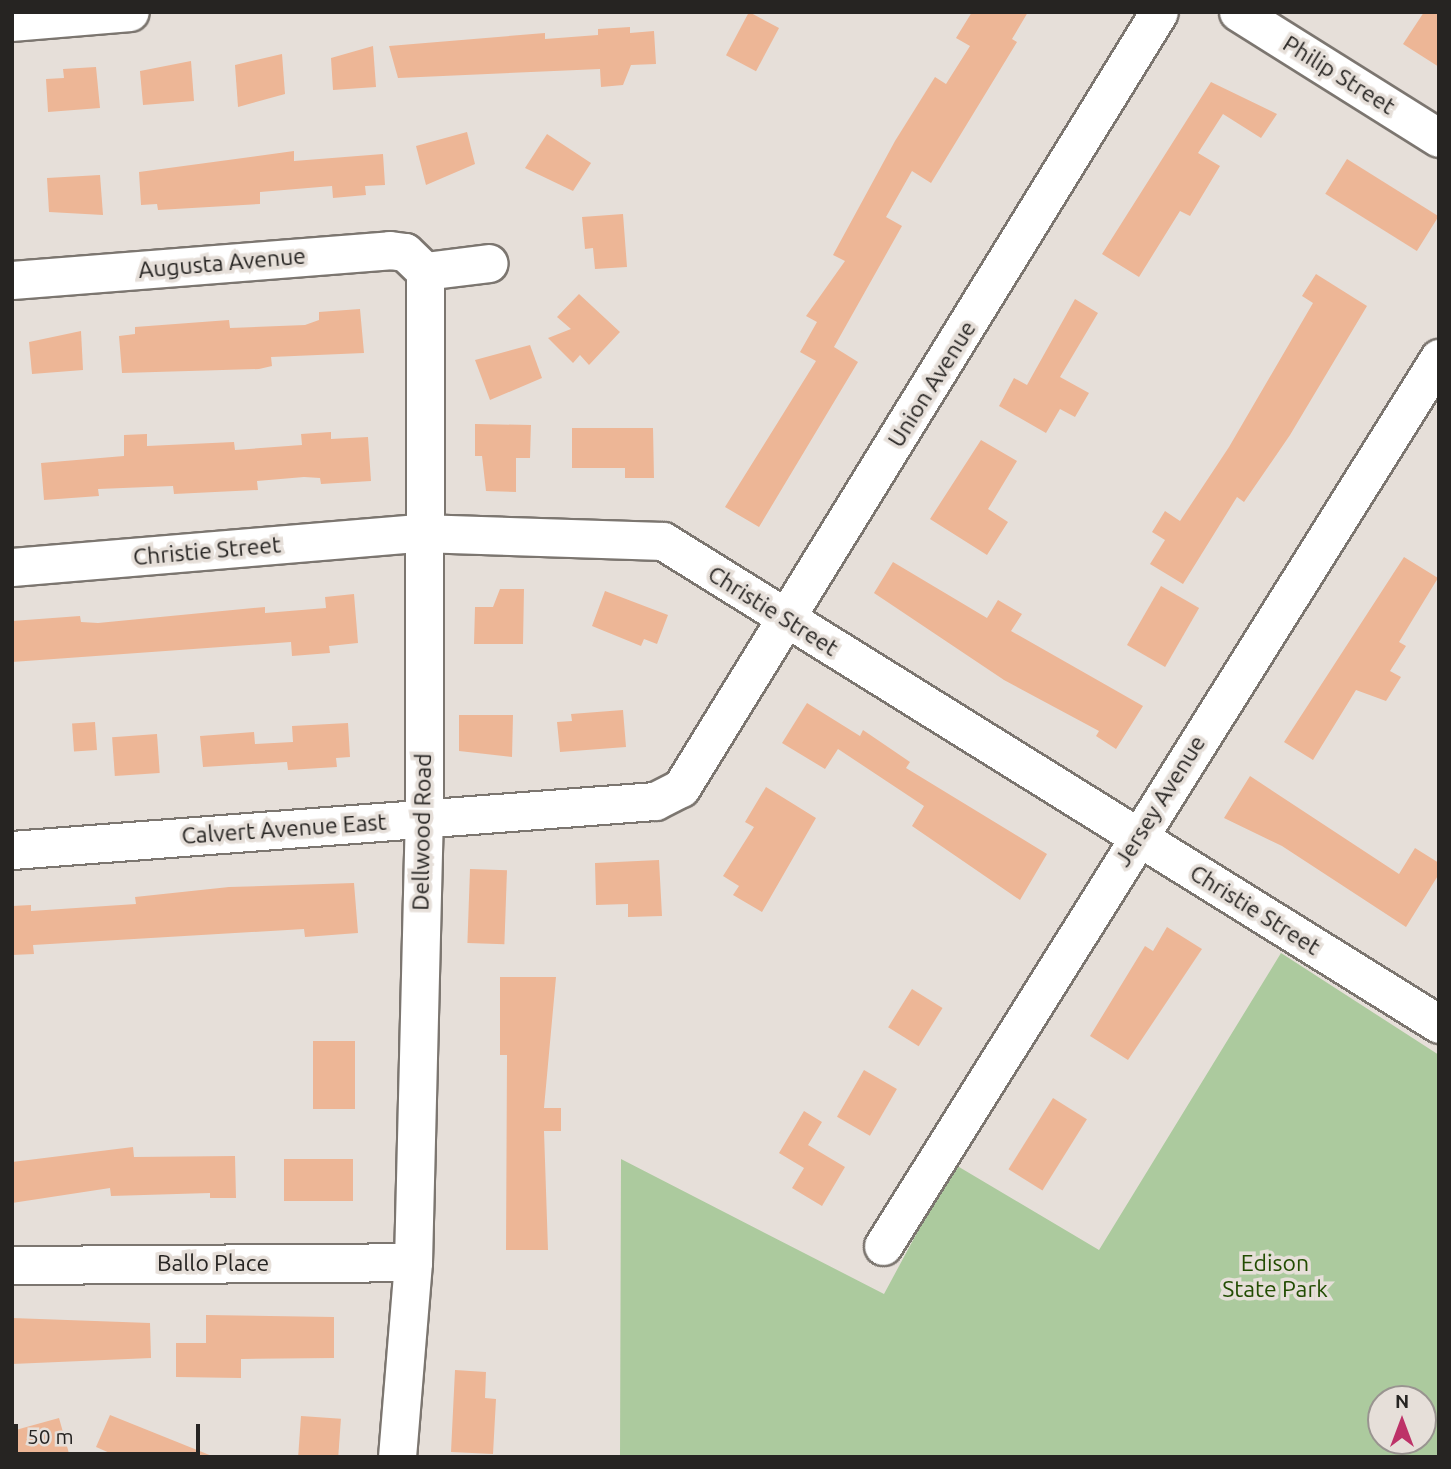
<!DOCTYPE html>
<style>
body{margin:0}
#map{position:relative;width:1451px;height:1469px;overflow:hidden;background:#e6dfd9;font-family:Ubuntu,sans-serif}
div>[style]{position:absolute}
.green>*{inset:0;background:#acca9e}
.building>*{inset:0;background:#edb696;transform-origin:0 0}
.roads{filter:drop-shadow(2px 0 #7c7670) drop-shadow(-2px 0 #7c7670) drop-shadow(0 2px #7c7670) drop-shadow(0 -2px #7c7670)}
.minor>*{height:37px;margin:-18.5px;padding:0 18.5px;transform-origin:18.5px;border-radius:18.5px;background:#fff}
span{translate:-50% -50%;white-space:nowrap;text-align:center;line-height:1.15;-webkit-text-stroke:7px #e6dfd9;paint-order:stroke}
.street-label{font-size:23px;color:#262422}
.park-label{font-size:23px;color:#224c02}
.frame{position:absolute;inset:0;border:14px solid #262422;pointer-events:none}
.north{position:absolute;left:1367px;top:1385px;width:70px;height:70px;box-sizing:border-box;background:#e6dfd9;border:2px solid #999490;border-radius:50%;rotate:0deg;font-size:19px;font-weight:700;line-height:28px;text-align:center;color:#262422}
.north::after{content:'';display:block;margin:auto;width:24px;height:32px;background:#bd3268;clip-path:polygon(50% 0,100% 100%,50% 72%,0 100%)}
.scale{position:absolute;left:14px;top:1424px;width:186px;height:32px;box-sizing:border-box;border:4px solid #262422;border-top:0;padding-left:9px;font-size:21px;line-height:24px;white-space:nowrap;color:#262422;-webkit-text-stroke:5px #e6dfd9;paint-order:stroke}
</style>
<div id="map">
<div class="green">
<div style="clip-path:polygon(evenodd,1281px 953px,1439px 1055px,1439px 1457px,620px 1457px,621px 1159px,884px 1294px,954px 1164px,1099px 1250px,1281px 953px,1381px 1399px,1423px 1399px,1423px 1441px,1381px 1441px,1381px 1399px)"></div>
</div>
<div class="building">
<div style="left:749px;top:12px;width:34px;height:49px;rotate:28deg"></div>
<div style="clip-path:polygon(972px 12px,1028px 12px,1012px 39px,1017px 42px,931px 183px,912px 171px,886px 217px,902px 226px,834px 347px,858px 362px,759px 527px,725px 507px,816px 361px,800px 352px,817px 322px,806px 316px,845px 261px,833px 255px,895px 141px,935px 77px,946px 84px,970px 46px,956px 38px)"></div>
<div style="clip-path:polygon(1424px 12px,1439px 12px,1439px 67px,1403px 44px)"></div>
<div style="clip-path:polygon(630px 27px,630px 33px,654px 31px,656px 64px,631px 65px,623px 85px,601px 87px,600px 69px,398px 78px,389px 46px,545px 33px,545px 39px,598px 35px,598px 29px)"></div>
<div style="clip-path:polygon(373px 46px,376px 87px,333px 90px,331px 58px)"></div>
<div style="clip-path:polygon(282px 54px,285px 94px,238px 107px,235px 65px)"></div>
<div style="clip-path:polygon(191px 61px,194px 101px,143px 105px,140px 71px)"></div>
<div style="clip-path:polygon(96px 67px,100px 108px,48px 112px,46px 79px,64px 78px,63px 69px)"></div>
<div style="clip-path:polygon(1211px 82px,1277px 114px,1261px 138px,1223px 114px,1198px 153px,1220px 166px,1190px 216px,1180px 211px,1139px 277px,1102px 254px)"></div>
<div style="clip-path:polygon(467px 132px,475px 164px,426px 185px,416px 146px)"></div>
<div style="clip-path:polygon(547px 134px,591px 163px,573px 191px,525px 168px)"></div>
<div style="clip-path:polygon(294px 151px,294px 161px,383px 154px,385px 185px,365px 186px,366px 195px,333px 198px,332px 186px,260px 192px,260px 204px,158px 210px,157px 204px,141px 205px,139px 172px)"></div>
<div style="left:1347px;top:159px;width:108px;height:41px;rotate:32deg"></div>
<div style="clip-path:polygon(100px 175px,103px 215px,49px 212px,47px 178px)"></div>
<div style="clip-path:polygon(623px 214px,627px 267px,595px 269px,593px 248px,585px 249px,582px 217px)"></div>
<div style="clip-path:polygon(1316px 274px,1367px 306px,1290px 435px,1244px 502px,1237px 497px,1183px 584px,1150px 564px,1165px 540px,1152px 532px,1165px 511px,1180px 521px,1229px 447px,1313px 303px,1302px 296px)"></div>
<div style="clip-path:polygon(579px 294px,620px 332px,589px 365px,580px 355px,573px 363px,548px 338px,571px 329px,557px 317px)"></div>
<div style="clip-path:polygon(1075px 299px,1098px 313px,1060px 377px,1089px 393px,1075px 417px,1060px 409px,1046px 433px,999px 406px,1014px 378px,1027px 385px)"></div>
<div style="clip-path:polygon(360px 309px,364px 353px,271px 357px,272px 366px,259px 369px,122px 373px,119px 336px,135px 334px,135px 327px,229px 320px,230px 328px,305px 325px,319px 320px,319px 312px)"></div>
<div style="clip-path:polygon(81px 331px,83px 370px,32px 374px,29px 342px)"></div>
<div style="clip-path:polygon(530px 345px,542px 378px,490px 400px,475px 360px)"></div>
<div style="clip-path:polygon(475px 424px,531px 425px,530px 458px,516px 458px,516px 492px,486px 491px,482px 456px,475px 456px)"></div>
<div style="clip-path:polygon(572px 428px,653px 428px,654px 478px,625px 478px,625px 468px,572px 468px)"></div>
<div style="clip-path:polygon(331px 432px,331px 439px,368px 437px,371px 481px,321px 484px,320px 478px,304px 477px,257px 481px,258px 490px,174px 494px,173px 486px,98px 489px,99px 496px,44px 500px,41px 463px,124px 456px,124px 435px,147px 434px,147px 446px,234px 442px,235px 450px,302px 445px,301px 434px)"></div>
<div style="clip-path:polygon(981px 440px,1017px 461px,988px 509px,1008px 522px,987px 555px,930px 519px)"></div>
<div style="clip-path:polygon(1404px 557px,1438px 578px,1399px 642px,1406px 646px,1390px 671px,1401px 677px,1386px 701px,1356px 690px,1313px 760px,1284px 742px)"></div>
<div style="clip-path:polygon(893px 562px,987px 618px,998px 600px,1022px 614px,1011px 631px,1143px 706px,1116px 749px,1096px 736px,1099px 731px,1004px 680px,874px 593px)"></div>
<div style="left:1161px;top:586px;width:44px;height:68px;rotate:30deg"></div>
<div style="clip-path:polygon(500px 589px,524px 589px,523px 644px,474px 644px,475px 607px,493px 607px)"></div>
<div style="clip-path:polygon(605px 591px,668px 615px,657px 644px,644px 639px,641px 646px,592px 626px)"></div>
<div style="clip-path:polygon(354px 594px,358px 643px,329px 646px,330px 653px,292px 656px,291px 642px,12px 662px,12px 621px,80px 616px,81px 622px,98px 623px,265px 607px,265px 613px,326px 608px,325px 597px)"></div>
<div style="clip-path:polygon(807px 703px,860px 736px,863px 730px,910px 762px,906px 768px,1047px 854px,1020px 900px,912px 826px,924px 806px,838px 749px,825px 769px,782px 743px)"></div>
<div style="clip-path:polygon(623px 710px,626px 747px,560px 752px,557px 722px,572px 721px,571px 714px)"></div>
<div style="clip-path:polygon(459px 715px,513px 715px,512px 757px,459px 751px)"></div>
<div style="left:95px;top:722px;width:28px;height:23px;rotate:86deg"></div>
<div style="clip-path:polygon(348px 723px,350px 757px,336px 758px,337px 767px,288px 770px,287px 762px,203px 767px,200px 736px,254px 732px,255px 744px,293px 742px,292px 726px)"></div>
<div style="left:157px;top:734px;width:39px;height:45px;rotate:86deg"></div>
<div style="clip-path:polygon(1250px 776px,1399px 874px,1415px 848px,1439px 863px,1439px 874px,1406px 927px,1282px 846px,1224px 818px)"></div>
<div style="clip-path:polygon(766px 787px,816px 818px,762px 912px,733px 895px,739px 886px,723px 876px,754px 827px,745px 822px)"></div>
<div style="clip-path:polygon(659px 860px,662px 916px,628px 917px,628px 904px,596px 905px,595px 863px)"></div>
<div style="left:470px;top:869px;width:37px;height:74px;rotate:2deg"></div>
<div style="clip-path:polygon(354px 883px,358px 933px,305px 937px,304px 929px,33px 945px,34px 954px,12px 955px,12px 906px,31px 905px,31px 911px,136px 904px,135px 897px,229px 887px)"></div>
<div style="clip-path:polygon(1167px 927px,1202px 949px,1128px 1060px,1090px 1036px,1145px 946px,1153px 951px)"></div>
<div style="clip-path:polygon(500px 977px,556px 977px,544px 1108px,561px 1108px,561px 1131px,544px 1131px,548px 1250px,506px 1250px,507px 1055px,500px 1055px)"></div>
<div style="left:912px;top:989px;width:36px;height:45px;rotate:32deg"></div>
<div style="left:313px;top:1041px;width:42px;height:68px"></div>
<div style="left:864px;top:1070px;width:38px;height:54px;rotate:30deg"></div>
<div style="left:1053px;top:1098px;width:40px;height:84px;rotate:32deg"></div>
<div style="clip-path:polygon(804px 1111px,822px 1122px,808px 1145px,845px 1167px,822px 1206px,792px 1188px,804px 1168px,779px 1153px)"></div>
<div style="clip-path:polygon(133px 1147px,134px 1157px,235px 1156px,236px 1198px,210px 1198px,210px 1193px,111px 1196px,110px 1188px,12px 1203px,12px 1162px)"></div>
<div style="left:284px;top:1159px;width:69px;height:42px"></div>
<div style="clip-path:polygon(206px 1315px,334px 1317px,334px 1358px,241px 1359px,241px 1378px,176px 1377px,176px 1343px,206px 1343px)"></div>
<div style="clip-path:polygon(12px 1318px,150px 1323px,151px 1358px,12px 1364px)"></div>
<div style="clip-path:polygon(455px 1370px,486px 1372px,485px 1398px,496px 1399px,493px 1454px,451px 1452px)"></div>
<div style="clip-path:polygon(110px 1415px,212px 1456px,211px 1457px,119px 1457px,96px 1447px)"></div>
<div style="left:301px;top:1416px;width:40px;height:41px;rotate:4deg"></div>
<div style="clip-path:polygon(59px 1418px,70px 1457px,12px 1457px,12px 1431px)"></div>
</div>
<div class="roads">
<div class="minor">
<div style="left:1238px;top:12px;width:237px;rotate:32.1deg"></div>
<div style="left:12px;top:22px;width:118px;rotate:-4.8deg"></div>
<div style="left:425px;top:271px;width:64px;rotate:-7.1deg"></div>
<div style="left:12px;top:280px;width:379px;rotate:-4.5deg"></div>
<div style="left:390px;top:250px;width:15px;rotate:8deg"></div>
<div style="left:405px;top:252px;width:28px;rotate:44deg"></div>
<div style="left:12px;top:567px;width:408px;rotate:-4.8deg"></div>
<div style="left:419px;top:533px;width:244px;rotate:1.9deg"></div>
<div style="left:663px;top:541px;width:914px;rotate:31.9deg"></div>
<div style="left:12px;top:850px;width:645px;rotate:-4.36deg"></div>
<div style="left:655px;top:801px;width:29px;rotate:-27deg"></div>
<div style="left:681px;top:788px;width:911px;rotate:-58.37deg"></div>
<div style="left:883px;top:1246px;width:1048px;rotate:-57.95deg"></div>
<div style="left:12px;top:1265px;width:401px;rotate:-0.4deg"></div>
<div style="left:397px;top:1457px;width:196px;rotate:-85.3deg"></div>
<div style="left:413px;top:1262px;width:443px;rotate:-88.6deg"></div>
<div style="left:424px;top:819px;width:548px;rotate:-89.9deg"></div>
</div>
</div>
<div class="street-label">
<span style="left:1339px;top:75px;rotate:32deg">Philip Street</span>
<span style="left:222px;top:263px;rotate:-5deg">Augusta Avenue</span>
<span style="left:932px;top:384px;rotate:-58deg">Union Avenue</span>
<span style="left:207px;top:551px;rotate:-5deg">Christie Street</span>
<span style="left:773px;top:611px;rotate:32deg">Christie Street</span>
<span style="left:1160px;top:801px;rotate:-58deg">Jersey Avenue</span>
<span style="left:284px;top:829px;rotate:-4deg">Calvert Avenue East</span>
<span style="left:422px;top:832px;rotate:-89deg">Dellwood Road</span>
<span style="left:1255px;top:910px;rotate:32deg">Christie Street</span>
<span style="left:213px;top:1263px">Ballo Place</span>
</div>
<div class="park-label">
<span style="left:1275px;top:1276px">Edison<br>State Park</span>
</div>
<div class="frame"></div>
<div class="north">N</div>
<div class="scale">50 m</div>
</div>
